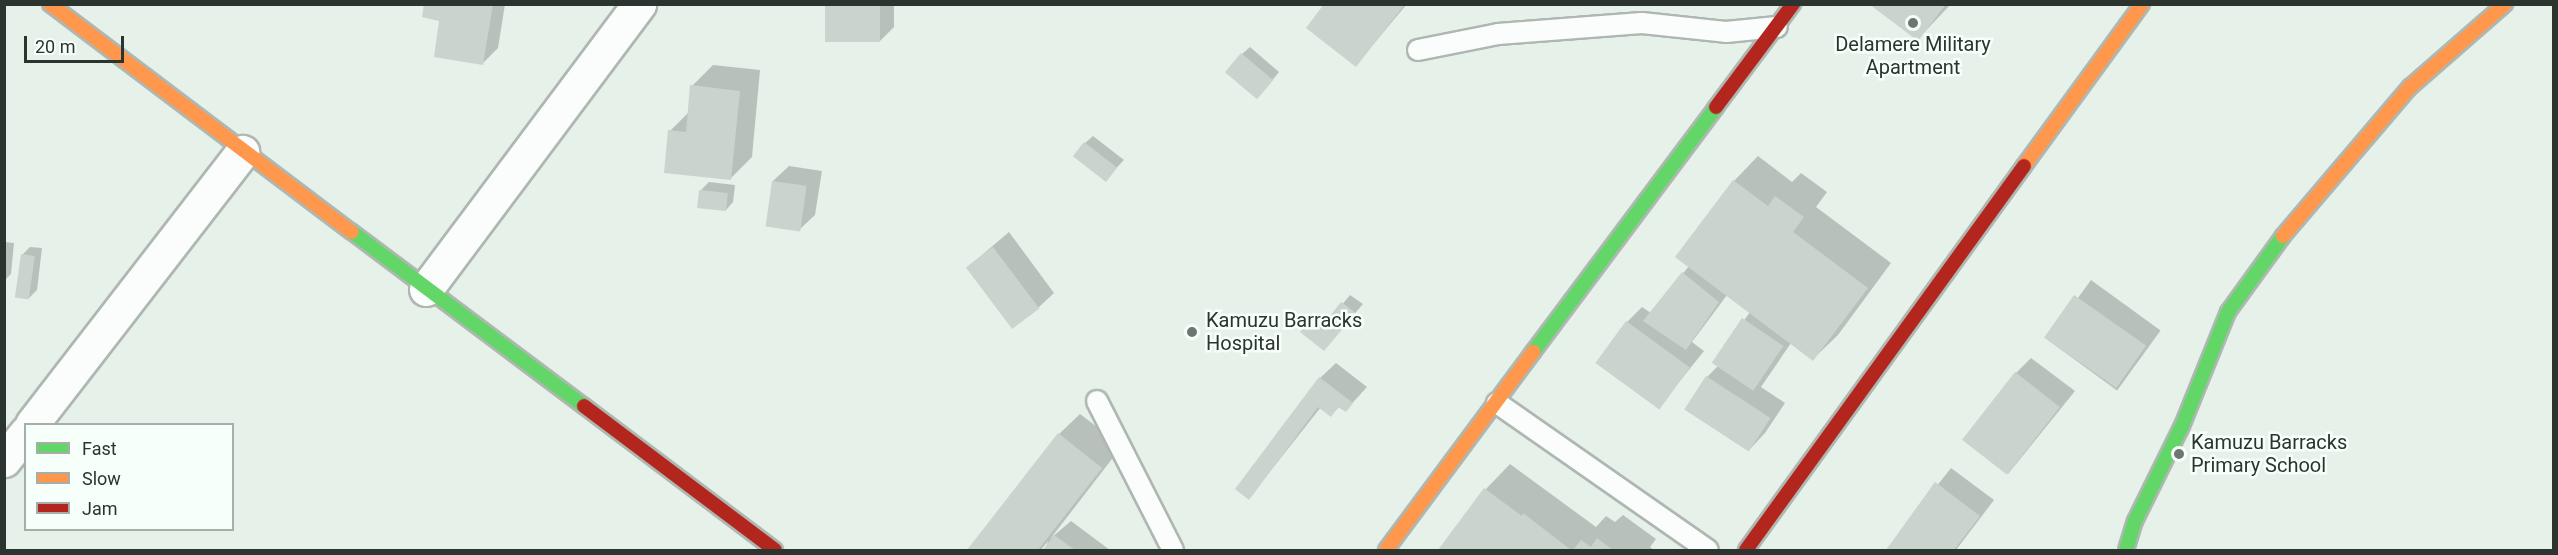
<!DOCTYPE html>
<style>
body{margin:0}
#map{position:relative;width:2558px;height:555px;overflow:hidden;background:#e6f1ea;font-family:Roboto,sans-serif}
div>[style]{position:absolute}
.shadow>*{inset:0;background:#0003;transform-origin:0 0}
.building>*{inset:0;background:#cad3ce;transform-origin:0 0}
.roads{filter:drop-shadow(2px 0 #aeb7b1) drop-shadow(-2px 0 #aeb7b1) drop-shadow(0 2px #aeb7b1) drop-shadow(0 -2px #aeb7b1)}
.lane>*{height:20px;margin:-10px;padding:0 10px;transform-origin:10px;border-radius:10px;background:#fbfdfc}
.street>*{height:33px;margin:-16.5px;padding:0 16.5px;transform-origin:16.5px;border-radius:16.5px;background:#fbfdfc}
.fast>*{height:14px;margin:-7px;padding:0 7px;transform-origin:7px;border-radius:7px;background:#63d668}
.slow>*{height:14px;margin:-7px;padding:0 7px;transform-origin:7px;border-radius:7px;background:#ff974d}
.jam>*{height:14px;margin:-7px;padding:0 7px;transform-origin:7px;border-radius:7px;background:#b3261e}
.dots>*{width:16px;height:16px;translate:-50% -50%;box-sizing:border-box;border:3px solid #f7fffa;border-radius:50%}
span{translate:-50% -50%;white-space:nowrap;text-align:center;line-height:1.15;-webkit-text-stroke:5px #f7fffa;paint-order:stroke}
.poi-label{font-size:20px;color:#2c342f}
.left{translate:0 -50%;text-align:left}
.frame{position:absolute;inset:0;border:6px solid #2c342f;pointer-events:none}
.legend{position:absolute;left:24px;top:423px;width:210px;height:108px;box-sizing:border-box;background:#f7fffa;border:2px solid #a6aea9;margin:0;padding:8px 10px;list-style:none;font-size:18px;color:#2c342f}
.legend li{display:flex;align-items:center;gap:12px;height:30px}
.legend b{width:30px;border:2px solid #a6aea9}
.scale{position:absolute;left:24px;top:36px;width:100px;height:27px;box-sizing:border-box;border:3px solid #2c342f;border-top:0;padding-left:8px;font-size:18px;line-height:21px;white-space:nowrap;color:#2c342f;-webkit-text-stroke:4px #f7fffa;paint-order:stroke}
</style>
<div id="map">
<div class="shadow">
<div style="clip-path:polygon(426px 4px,505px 4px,498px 48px,483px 63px)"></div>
<div style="clip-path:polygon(826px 4px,894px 4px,894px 27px,879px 42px)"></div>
<div style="clip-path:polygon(1326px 4px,1407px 4px,1356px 65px)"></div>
<div style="clip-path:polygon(1871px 4px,1951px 4px,1918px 39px)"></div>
<div style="clip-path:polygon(1250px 47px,1279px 72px,1265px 89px,1242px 54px)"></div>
<div style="clip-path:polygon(713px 65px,760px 70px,752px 157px,731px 178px,670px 131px,689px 112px,692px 86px)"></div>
<div style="clip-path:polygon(1093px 136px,1124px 160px,1106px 179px,1085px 143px)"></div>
<div style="clip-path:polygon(1758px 156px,1792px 182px,1801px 173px,1827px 192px,1816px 207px,1891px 263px,1838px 335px,1813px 359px,1791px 343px,1761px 387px,1785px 403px,1765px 433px,1750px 449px,1707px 377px,1718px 366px,1714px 363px,1750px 312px,1727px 295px,1692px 342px,1704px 351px,1659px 407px,1627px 322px,1642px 307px,1651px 313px,1689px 266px,1734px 181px)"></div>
<div style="clip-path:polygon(789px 166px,822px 171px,815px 215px,799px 230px,773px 181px)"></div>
<div style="clip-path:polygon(709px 182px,735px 185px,733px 202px,726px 210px,701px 190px)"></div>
<div style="clip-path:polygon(1009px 232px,1054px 293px,1038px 308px,968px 267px)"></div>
<div style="clip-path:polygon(4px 242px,14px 243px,11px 274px,4px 281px)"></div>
<div style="clip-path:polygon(30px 247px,42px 248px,37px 290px,29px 298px,22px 255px)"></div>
<div style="left:2091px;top:280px;width:86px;height:74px;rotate:36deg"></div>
<div style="clip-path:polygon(1350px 295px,1363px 304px,1324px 349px,1309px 323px,1317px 315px,1327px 323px)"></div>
<div style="clip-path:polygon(2031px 358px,2075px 391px,2008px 474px,2016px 373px)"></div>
<div style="clip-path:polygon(1336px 363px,1367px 387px,1346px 410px,1340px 406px,1331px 415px,1321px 407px,1249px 498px,1320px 378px)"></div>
<div style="clip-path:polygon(1080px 414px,1122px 446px,1051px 538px,1071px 521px,1110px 550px,1045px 550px,1048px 541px,1041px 550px,969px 550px,1059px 434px)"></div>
<div style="clip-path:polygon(1510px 464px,1596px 527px,1606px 516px,1615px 522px,1623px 515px,1656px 539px,1650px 547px,1654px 550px,1440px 550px,1486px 489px)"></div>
<div style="clip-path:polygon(1951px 468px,1994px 500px,1956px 550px,1887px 549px)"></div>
</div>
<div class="building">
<div style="clip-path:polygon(424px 4px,493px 4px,483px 65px,434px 57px,439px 21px,422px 17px)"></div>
<div style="left:825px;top:4px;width:55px;height:38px"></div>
<div style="clip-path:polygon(1324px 4px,1405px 4px,1356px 67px,1306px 28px)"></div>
<div style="clip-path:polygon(1869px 4px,1946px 4px,1918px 41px)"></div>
<div style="left:1241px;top:53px;width:42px;height:25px;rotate:40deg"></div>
<div style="clip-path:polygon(690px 85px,740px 91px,731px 180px,664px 173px,668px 130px,686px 132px)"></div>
<div style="left:1084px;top:142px;width:42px;height:18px;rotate:38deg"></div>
<div style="clip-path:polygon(1733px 180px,1768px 206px,1775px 196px,1804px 217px,1793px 232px,1868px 288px,1813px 361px,1675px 257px)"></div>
<div style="left:772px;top:181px;width:35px;height:46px;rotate:8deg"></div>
<div style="left:699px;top:190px;width:29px;height:18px;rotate:6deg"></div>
<div style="left:993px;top:247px;width:77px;height:34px;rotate:53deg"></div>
<div style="left:21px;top:254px;width:14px;height:44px;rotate:8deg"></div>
<div style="clip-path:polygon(1682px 272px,1719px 302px,1686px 350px,1643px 321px)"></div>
<div style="left:2074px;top:295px;width:88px;height:52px;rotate:35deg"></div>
<div style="clip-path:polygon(1341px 302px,1356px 313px,1324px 351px,1300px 332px,1308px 322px,1319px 330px)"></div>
<div style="left:1742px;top:318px;width:50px;height:54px;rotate:34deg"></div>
<div style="left:1626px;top:321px;width:79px;height:52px;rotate:36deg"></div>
<div style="left:2015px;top:372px;width:57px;height:86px;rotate:38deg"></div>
<div style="left:1706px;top:376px;width:77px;height:40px;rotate:33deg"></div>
<div style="clip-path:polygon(1319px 377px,1353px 403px,1346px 412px,1338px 407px,1331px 417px,1318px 407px,1249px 500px,1235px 489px)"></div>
<div style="clip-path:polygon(1058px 433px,1102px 468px,1038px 550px,967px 550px)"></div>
<div style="clip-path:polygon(1935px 482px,1980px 516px,1954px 550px,1886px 550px)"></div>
<div style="clip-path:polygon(1484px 488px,1522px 516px,1523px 513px,1571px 550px,1438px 550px)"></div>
<div style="clip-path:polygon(1054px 535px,1075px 550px,1043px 550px)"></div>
<div style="clip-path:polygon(1597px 538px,1613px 550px,1573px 550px,1581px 540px,1591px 547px)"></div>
</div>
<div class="roads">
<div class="lane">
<div style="left:1418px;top:50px;width:82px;rotate:-11.3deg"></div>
<div style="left:1498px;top:34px;width:144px;rotate:-4.4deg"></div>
<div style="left:1642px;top:23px;width:84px;rotate:6.1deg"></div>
<div style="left:1726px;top:32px;width:51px;rotate:-5.6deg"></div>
<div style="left:1097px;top:401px;width:167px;rotate:63deg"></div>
<div style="left:1497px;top:403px;width:257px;rotate:34.9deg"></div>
</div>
<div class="street">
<div style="left:426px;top:289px;width:356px;rotate:-53.2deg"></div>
<div style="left:32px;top:424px;width:344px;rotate:-52.3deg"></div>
<div style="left:4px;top:460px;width:35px;rotate:-51deg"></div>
</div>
<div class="fast">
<div style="left:352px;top:232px;width:290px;rotate:36.9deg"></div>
<div style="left:1533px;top:352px;width:306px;rotate:-53.2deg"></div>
<div style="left:2126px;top:550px;width:30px;rotate:-73deg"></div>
<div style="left:2135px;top:521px;width:106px;rotate:-63.7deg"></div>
<div style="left:2182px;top:426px;width:123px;rotate:-68deg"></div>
<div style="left:2228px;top:312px;width:94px;rotate:-54.1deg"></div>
</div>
<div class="slow">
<div style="left:50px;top:4px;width:378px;rotate:37.1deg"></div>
<div style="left:2024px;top:166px;width:200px;rotate:-53.9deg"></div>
<div style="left:2283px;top:236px;width:196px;rotate:-49.6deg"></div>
<div style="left:2410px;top:87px;width:126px;rotate:-41.1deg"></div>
<div style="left:1386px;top:550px;width:247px;rotate:-53.4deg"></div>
</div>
<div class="jam">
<div style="left:1716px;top:107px;width:129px;rotate:-53.2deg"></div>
<div style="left:584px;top:406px;width:239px;rotate:37deg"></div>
<div style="left:1746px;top:550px;width:474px;rotate:-54.1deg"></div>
</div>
</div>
<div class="dots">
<div style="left:1913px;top:23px;background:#6d7670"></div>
<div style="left:1192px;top:332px;background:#6d7670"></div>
<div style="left:2179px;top:454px;background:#6d7670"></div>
</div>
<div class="poi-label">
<span style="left:1913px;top:56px">Delamere Military<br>Apartment</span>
<span class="left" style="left:1206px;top:332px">Kamuzu Barracks<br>Hospital</span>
<span class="left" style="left:2191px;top:454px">Kamuzu Barracks<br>Primary School</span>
</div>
<div class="frame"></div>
<ul class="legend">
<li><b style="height:8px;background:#63d668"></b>Fast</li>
<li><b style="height:8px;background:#ff974d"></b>Slow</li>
<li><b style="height:8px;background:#b3261e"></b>Jam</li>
</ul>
<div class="scale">20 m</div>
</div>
